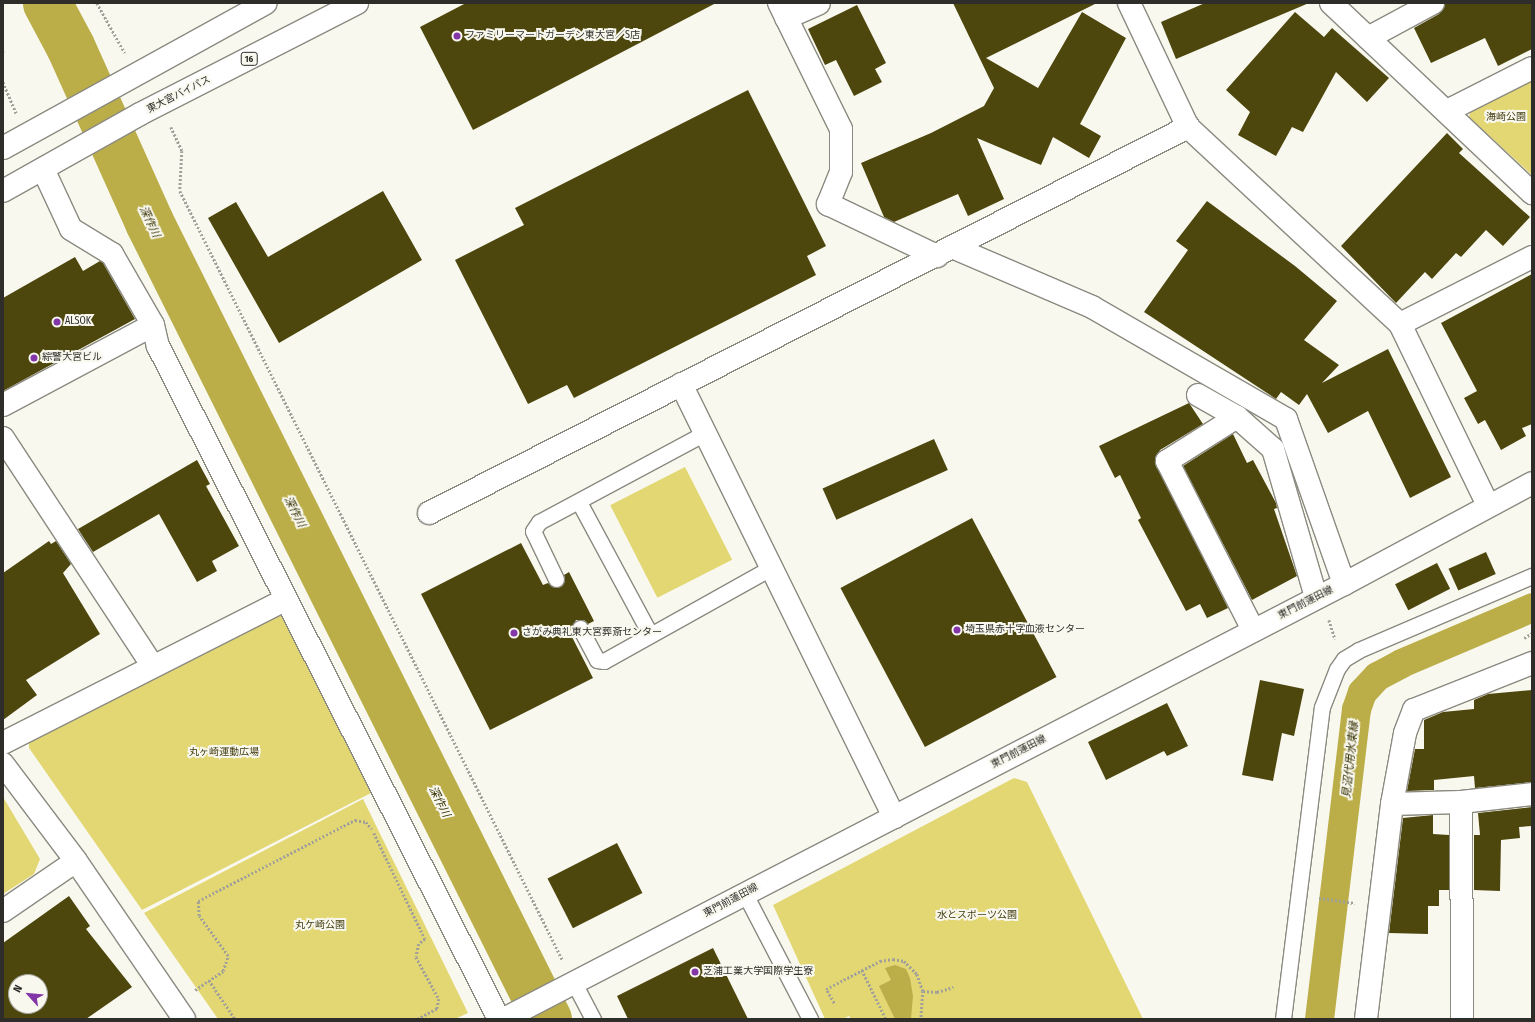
<!DOCTYPE html>
<meta charset="utf-8">
<style>
body{margin:0}
#map{position:relative;width:1535px;height:1022px;overflow:hidden;background:#f9f8ee;font-family:"Fira Sans Condensed","Noto Sans JP",sans-serif}
div>[style]{position:absolute}
.green>*{inset:0;background:#e3d774;transform-origin:0 0}
.water>*{inset:0;background:#bbae49}
.canal>*{height:29px;margin:-14.5px;padding:0 14.5px;transform-origin:14.5px;border-radius:14.5px;background:#bbae49}
.river>*{height:49px;margin:-24.5px;padding:0 24.5px;transform-origin:24.5px;border-radius:24.5px;background:#bbae49}
.building>*{inset:0;background:#4d470e;transform-origin:0 0}
.path>*{height:2.5px;margin-top:-1.25px;transform-origin:0;background:repeating-linear-gradient(90deg,#a1a099 0 2px,transparent 0 4px)}
.roads{filter:drop-shadow(1px 0 #8b8a81) drop-shadow(-1px 0 #8b8a81) drop-shadow(0 1px #8b8a81) drop-shadow(0 -1px #8b8a81)}
.lane>*{height:15px;margin:-7.5px;padding:0 7.5px;transform-origin:7.5px;border-radius:7.5px;background:#fff}
.street>*{height:22px;margin:-11px;padding:0 11px;transform-origin:11px;border-radius:11px;background:#fff}
.secondary>*{height:22px;margin:-11px;padding:0 11px;transform-origin:11px;border-radius:11px;background:#fff}
.highway>*{height:22px;margin:-11px;padding:0 11px;transform-origin:11px;border-radius:11px;background:#fff}
.dots>*{width:11px;height:11px;translate:-50% -50%;box-sizing:border-box;border:2px solid #f9f8ee;border-radius:50%}
span{translate:-50% -50%;white-space:nowrap;text-align:center;line-height:1.15;-webkit-text-stroke:4px #f9f8ee;paint-order:stroke}
.shield-label span{padding:1px 3px;background:#f9f8ee;border:1px solid;border-radius:3px;-webkit-text-stroke-width:0}
.shield-label{font-size:9px;color:#2e2d2a;font-weight:700}
.poi-label{font-size:10px;color:#2e2d2a}
.left{translate:0 -50%;text-align:left}
.street-label{font-size:10px;color:#2e2d2a}
.park-label{font-size:10px;color:#403b0f}
.water-label{font-size:11px;color:#332e01;font-style:italic}
.frame{position:absolute;inset:0;border:4px solid #2e2d2a;pointer-events:none}
.north{position:absolute;left:8px;top:974px;width:40px;height:40px;box-sizing:border-box;background:#f9f8ee;border:1px solid #a8a7a0;border-radius:50%;rotate:297deg;font-size:11px;font-weight:700;line-height:16px;text-align:center;color:#2e2d2a}
.north::after{content:'';display:block;margin:auto;width:14px;height:18px;background:#8236a8;clip-path:polygon(50% 0,100% 100%,50% 72%,0 100%)}
</style>
<div id="map">
<div class="green">
<div style="clip-path:polygon(1532px 76px,1532px 175px,1469px 117px,1471px 107px)"></div>
<div style="left:685px;top:467px;width:104px;height:84px;rotate:63deg"></div>
<div style="clip-path:polygon(273px 611px,283px 615px,371px 793px,142px 910px,29px 748px,29px 737px)"></div>
<div style="clip-path:polygon(1014px 778px,1027px 782px,1143px 1019px,851px 1019px,849px 1016px,843px 1019px,825px 1019px,773px 905px)"></div>
<div style="clip-path:polygon(3px 797px,40px 859px,34px 874px,3px 894px)"></div>
<div style="clip-path:polygon(363px 799px,468px 1013px,455px 1019px,218px 1019px,144px 913px)"></div>
</div>
<div class="water">
<div style="clip-path:polygon(895px 965px,906px 969px,910px 978px,913px 996px,911px 1019px,895px 1019px,879px 986px,891px 980px,885px 968px)"></div>
</div>
<div class="canal">
<div style="left:1319px;top:1019px;width:312px;rotate:-83.2deg"></div>
<div style="left:1356px;top:709px;width:18px;rotate:-71deg"></div>
<div style="left:1362px;top:692px;width:22px;rotate:-47deg"></div>
<div style="left:1377px;top:676px;width:27px;rotate:-28deg"></div>
<div style="left:1401px;top:663px;width:142px;rotate:-23.1deg"></div>
</div>
<div class="river">
<div style="left:47px;top:3px;width:49px;rotate:61.9deg"></div>
<div style="left:70px;top:46px;width:193px;rotate:65.8deg"></div>
<div style="left:149px;top:222px;width:891px;rotate:63.46deg"></div>
</div>
<div class="building">
<div style="clip-path:polygon(466px 3px,716px 3px,473px 130px,420px 27px)"></div>
<div style="clip-path:polygon(953px 3px,1097px 3px,986px 58px,1038px 88px,1082px 12px,1126px 38px,1080px 124px,1101px 136px,1089px 158px,1053px 137px,1041px 165px,977px 138px,1004px 199px,968px 216px,958px 194px,894px 222px,884px 217px,861px 163px,931px 133px,984px 106px,994px 88px)"></div>
<div style="clip-path:polygon(1205px 3px,1309px 3px,1176px 59px,1161px 22px)"></div>
<div style="clip-path:polygon(1445px 3px,1532px 3px,1532px 49px,1498px 66px,1485px 38px,1431px 63px,1414px 28px,1439px 14px)"></div>
<div style="clip-path:polygon(857px 5px,886px 63px,875px 69px,882px 82px,854px 96px,836px 60px,825px 65px,808px 29px)"></div>
<div style="clip-path:polygon(1295px 12px,1324px 37px,1332px 28px,1389px 78px,1367px 102px,1336px 72px,1303px 132px,1292px 127px,1276px 156px,1238px 135px,1250px 112px,1226px 90px)"></div>
<div style="clip-path:polygon(748px 90px,826px 246px,807px 256px,816px 275px,574px 398px,567px 385px,528px 404px,455px 260px,524px 225px,515px 208px)"></div>
<div style="clip-path:polygon(1447px 133px,1463px 149px,1459px 153px,1530px 217px,1503px 246px,1486px 230px,1461px 257px,1456px 253px,1432px 279px,1425px 272px,1396px 303px,1341px 246px)"></div>
<div style="clip-path:polygon(383px 191px,422px 260px,279px 343px,208px 218px,236px 202px,268px 257px)"></div>
<div style="clip-path:polygon(1207px 201px,1295px 266px,1337px 301px,1304px 340px,1339px 365px,1322px 383px,1388px 349px,1451px 477px,1410px 498px,1368px 411px,1328px 433px,1307px 394px,1299px 405px,1281px 392px,1276px 399px,1144px 312px,1188px 250px,1176px 241px)"></div>
<div style="clip-path:polygon(75px 257px,83px 271px,100px 261px,103px 263px,135px 319px,3px 391px,3px 298px)"></div>
<div style="clip-path:polygon(1532px 274px,1532px 424px,1522px 428px,1526px 436px,1501px 450px,1485px 420px,1478px 424px,1464px 398px,1477px 391px,1441px 323px)"></div>
<div style="clip-path:polygon(1189px 403px,1203px 424px,1160px 450px,1155px 461px,1228px 608px,1207px 618px,1200px 604px,1186px 611px,1138px 520px,1141px 518px,1120px 475px,1115px 478px,1099px 446px)"></div>
<div style="clip-path:polygon(1233px 434px,1247px 463px,1253px 460px,1276px 503px,1277px 508px,1274px 509px,1297px 576px,1252px 600px,1183px 466px)"></div>
<div style="left:934px;top:439px;width:34px;height:122px;rotate:66deg"></div>
<div style="clip-path:polygon(197px 460px,210px 484px,206px 486px,239px 546px,212px 561px,217px 571px,197px 582px,159px 514px,93px 552px,78px 529px)"></div>
<div style="left:972px;top:518px;width:180px;height:149px;rotate:62deg"></div>
<div style="clip-path:polygon(49px 541px,51px 544px,56px 541px,71px 564px,63px 573px,100px 634px,26px 680px,37px 695px,3px 720px,3px 573px)"></div>
<div style="clip-path:polygon(521px 543px,543px 585px,548px 583px,555px 588px,560px 587px,565px 580px,564px 575px,569px 572px,594px 621px,588px 624px,584px 620px,576px 620px,570px 633px,593px 678px,490px 730px,421px 594px)"></div>
<div style="left:1486px;top:552px;width:24px;height:41px;rotate:66deg"></div>
<div style="left:1437px;top:563px;width:29px;height:47px;rotate:63deg"></div>
<div style="clip-path:polygon(1260px 680px,1304px 689px,1294px 736px,1282px 733px,1273px 781px,1242px 775px)"></div>
<div style="clip-path:polygon(1532px 690px,1532px 782px,1475px 788px,1474px 776px,1434px 780px,1434px 790px,1407px 791px,1415px 749px,1424px 749px,1424px 720px,1443px 712px,1474px 709px,1474px 700px,1488px 694px)"></div>
<div style="clip-path:polygon(1167px 703px,1188px 746px,1167px 756px,1164px 751px,1106px 780px,1088px 742px)"></div>
<div style="clip-path:polygon(1532px 807px,1532px 826px,1519px 827px,1520px 838px,1501px 840px,1500px 891px,1474px 890px,1474px 835px,1480px 835px,1478px 813px)"></div>
<div style="clip-path:polygon(1433px 815px,1433px 834px,1449px 835px,1449px 890px,1439px 890px,1439px 906px,1428px 906px,1428px 934px,1389px 933px,1403px 818px)"></div>
<div style="left:617px;top:843px;width:56px;height:78px;rotate:63deg"></div>
<div style="clip-path:polygon(evenodd,69px 896px,90px 926px,86px 929px,132px 987px,86px 1019px,3px 1019px,3px 943px,69px 896px,16px 982px,40px 982px,40px 1006px,16px 1006px,16px 982px)"></div>
<div style="clip-path:polygon(713px 948px,748px 1019px,628px 1019px,617px 996px)"></div>
</div>
<div class="path">
<div style="left:97px;top:3px;width:57px;rotate:60.8deg"></div>
<div style="left:3px;top:51px;width:2px;rotate:90deg"></div>
<div style="left:3px;top:82px;width:34px;rotate:67deg"></div>
<div style="left:171px;top:127px;width:26px;rotate:65deg"></div>
<div style="left:182px;top:151px;width:40px;rotate:92.9deg"></div>
<div style="left:180px;top:191px;width:860px;rotate:63.55deg"></div>
<div style="left:1329px;top:620px;width:20px;rotate:72deg"></div>
<div style="left:1524px;top:638px;width:9px;rotate:-32deg"></div>
<div style="left:374px;top:833px;width:118px;rotate:64.3deg"></div>
<div style="left:425px;top:939px;width:8px;rotate:140deg"></div>
<div style="left:419px;top:944px;width:13px;rotate:103deg"></div>
<div style="left:416px;top:957px;width:48px;rotate:61.3deg"></div>
<div style="left:439px;top:999px;width:10px;rotate:101deg"></div>
<div style="left:437px;top:1009px;width:21px;rotate:152deg"></div>
<div style="left:1319px;top:898px;width:36px;rotate:8deg"></div>
<div style="left:862px;top:970px;width:55px;rotate:63.9deg"></div>
<div style="left:209px;top:980px;width:47px;rotate:56.3deg"></div>
<div style="left:195px;top:990px;width:34px;rotate:-34deg"></div>
<div style="left:223px;top:971px;width:16px;rotate:-72deg"></div>
<div style="left:228px;top:956px;width:49px;rotate:-125.9deg"></div>
<div style="left:199px;top:916px;width:15px;rotate:-94deg"></div>
<div style="left:198px;top:901px;width:177px;rotate:-27.3deg"></div>
<div style="left:355px;top:820px;width:11px;rotate:10deg"></div>
<div style="left:366px;top:822px;width:9px;rotate:49deg"></div>
<div style="left:923px;top:991px;width:14px;rotate:4deg"></div>
<div style="left:937px;top:992px;width:17px;rotate:-17deg"></div>
<div style="left:834px;top:1003px;width:16px;rotate:-120deg"></div>
<div style="left:826px;top:989px;width:61px;rotate:-27.4deg"></div>
<div style="left:880px;top:961px;width:13px;rotate:-9deg"></div>
<div style="left:893px;top:959px;width:11px;rotate:10deg"></div>
<div style="left:904px;top:961px;width:18px;rotate:45deg"></div>
<div style="left:917px;top:974px;width:18px;rotate:71deg"></div>
<div style="left:923px;top:991px;width:28px;rotate:94deg"></div>
</div>
<div class="roads">
<div class="lane">
<div style="left:579px;top:502px;width:150px;rotate:61.7deg"></div>
<div style="left:556px;top:579px;width:53px;rotate:-115.6deg"></div>
<div style="left:533px;top:531px;width:11px;rotate:-56deg"></div>
<div style="left:539px;top:522px;width:188px;rotate:-28.2deg"></div>
<div style="left:580px;top:628px;width:36px;rotate:62deg"></div>
<div style="left:597px;top:660px;width:7px;rotate:8deg"></div>
<div style="left:604px;top:661px;width:193px;rotate:-29.2deg"></div>
<div style="left:745px;top:894px;width:141px;rotate:62.5deg"></div>
<div style="left:574px;top:983px;width:41px;rotate:62.2deg"></div>
<div style="left:1283px;top:1019px;width:314px;rotate:-82.9deg"></div>
<div style="left:1322px;top:707px;width:41px;rotate:-68.5deg"></div>
<div style="left:1337px;top:669px;width:12px;rotate:-55deg"></div>
<div style="left:1344px;top:659px;width:17px;rotate:-31deg"></div>
<div style="left:1359px;top:650px;width:188px;rotate:-23.2deg"></div>
</div>
<div class="street">
<div style="left:779px;top:3px;width:140px;rotate:63.8deg"></div>
<div style="left:841px;top:129px;width:43px;rotate:90deg"></div>
<div style="left:841px;top:172px;width:35px;rotate:112deg"></div>
<div style="left:828px;top:204px;width:121px;rotate:25.5deg"></div>
<div style="left:1129px;top:3px;width:137px;rotate:64.6deg"></div>
<div style="left:1188px;top:127px;width:289px;rotate:42.9deg"></div>
<div style="left:1400px;top:324px;width:201px;rotate:64.1deg"></div>
<div style="left:1331px;top:3px;width:277px;rotate:43.4deg"></div>
<div style="left:786px;top:18px;width:36px;rotate:-24deg"></div>
<div style="left:1368px;top:38px;width:74px;rotate:-28.3deg"></div>
<div style="left:1447px;top:111px;width:95px;rotate:-26.8deg"></div>
<div style="left:43px;top:169px;width:66px;rotate:65deg"></div>
<div style="left:71px;top:229px;width:48px;rotate:31.4deg"></div>
<div style="left:112px;top:254px;width:82px;rotate:60deg"></div>
<div style="left:153px;top:325px;width:22px;rotate:77deg"></div>
<div style="left:158px;top:346px;width:754px;rotate:63.13deg"></div>
<div style="left:952px;top:247px;width:152px;rotate:23.2deg"></div>
<div style="left:1092px;top:307px;width:224px;rotate:30deg"></div>
<div style="left:1286px;top:419px;width:175px;rotate:70.6deg"></div>
<div style="left:1400px;top:324px;width:148px;rotate:-26.9deg"></div>
<div style="left:681px;top:384px;width:483px;rotate:63.8deg"></div>
<div style="left:1198px;top:395px;width:45px;rotate:29.4deg"></div>
<div style="left:1237px;top:417px;width:48px;rotate:41.6deg"></div>
<div style="left:1273px;top:449px;width:154px;rotate:73.8deg"></div>
<div style="left:3px;top:405px;width:170px;rotate:-28.1deg"></div>
<div style="left:1237px;top:417px;width:83px;rotate:147.8deg"></div>
<div style="left:1167px;top:461px;width:190px;rotate:63deg"></div>
<div style="left:3px;top:438px;width:273px;rotate:56.7deg"></div>
<div style="left:429px;top:513px;width:852px;rotate:-26.96deg"></div>
<div style="left:3px;top:743px;width:316px;rotate:-26.9deg"></div>
<div style="left:1461px;top:802px;width:217px;rotate:89.7deg"></div>
<div style="left:1392px;top:804px;width:69px;rotate:-1.7deg"></div>
<div style="left:1461px;top:802px;width:71px;rotate:-6.4deg"></div>
<div style="left:3px;top:911px;width:88px;rotate:-34.4deg"></div>
<div style="left:1366px;top:1019px;width:217px;rotate:-83.1deg"></div>
<div style="left:1392px;top:804px;width:72px;rotate:-79.6deg"></div>
<div style="left:1405px;top:733px;width:25px;rotate:-69deg"></div>
<div style="left:1414px;top:710px;width:127px;rotate:-21.7deg"></div>
</div>
<div class="secondary">
<div style="left:3px;top:764px;width:121px;rotate:53deg"></div>
<div style="left:76px;top:861px;width:191px;rotate:55.6deg"></div>
<div style="left:504px;top:1019px;width:946px;rotate:-27.38deg"></div>
<div style="left:1344px;top:584px;width:213px;rotate:-28.2deg"></div>
</div>
<div class="highway">
<div style="left:3px;top:148px;width:300px;rotate:-28.9deg"></div>
<div style="left:3px;top:191px;width:157px;rotate:-29.3deg"></div>
<div style="left:140px;top:114px;width:244px;rotate:-27.1deg"></div>
</div>
</div>
<div class="dots">
<div style="left:457px;top:36px;background:#8236a8"></div>
<div style="left:57px;top:322px;background:#8236a8"></div>
<div style="left:34px;top:358px;background:#8236a8"></div>
<div style="left:957px;top:630px;background:#8236a8"></div>
<div style="left:514px;top:633px;background:#8236a8"></div>
<div style="left:695px;top:972px;background:#8236a8"></div>
</div>
<div class="shield-label">
<span style="left:249px;top:59px">16</span>
</div>
<div class="poi-label">
<span class="left" style="left:465px;top:36px">ファミリーマートガーデン東大宮／S店</span>
<span class="left" style="left:65px;top:322px">ALSOK</span>
<span class="left" style="left:42px;top:358px">綜警大宮ビル</span>
<span class="left" style="left:965px;top:630px">埼玉県赤十字血液センター</span>
<span class="left" style="left:522px;top:633px">さがみ典礼東大宮葬斎センター</span>
<span class="left" style="left:703px;top:972px">芝浦工業大学国際学生寮</span>
</div>
<div class="street-label">
<span style="left:179px;top:95px;rotate:-27deg">東大宮バイパス</span>
<span style="left:1306px;top:603px;rotate:-27deg">東門前蓮田線</span>
<span style="left:1019px;top:752px;rotate:-27deg">東門前蓮田線</span>
<span style="left:731px;top:901px;rotate:-28deg">東門前蓮田線</span>
</div>
<div class="park-label">
<span style="left:1506px;top:118px">海崎公園</span>
<span style="left:224px;top:753px">丸ヶ崎運動広場</span>
<span style="left:977px;top:916px">水とスポーツ公園</span>
<span style="left:320px;top:926px">丸ケ崎公園</span>
</div>
<div class="water-label">
<span style="left:149px;top:222px;rotate:65deg">深作川</span>
<span style="left:294px;top:512px;rotate:63deg">深作川</span>
<span style="left:1351px;top:760px;rotate:-84deg">見沼代用水東縁</span>
<span style="left:439px;top:802px;rotate:63deg">深作川</span>
</div>
<div class="frame"></div>
<div class="north">N</div>
</div>
